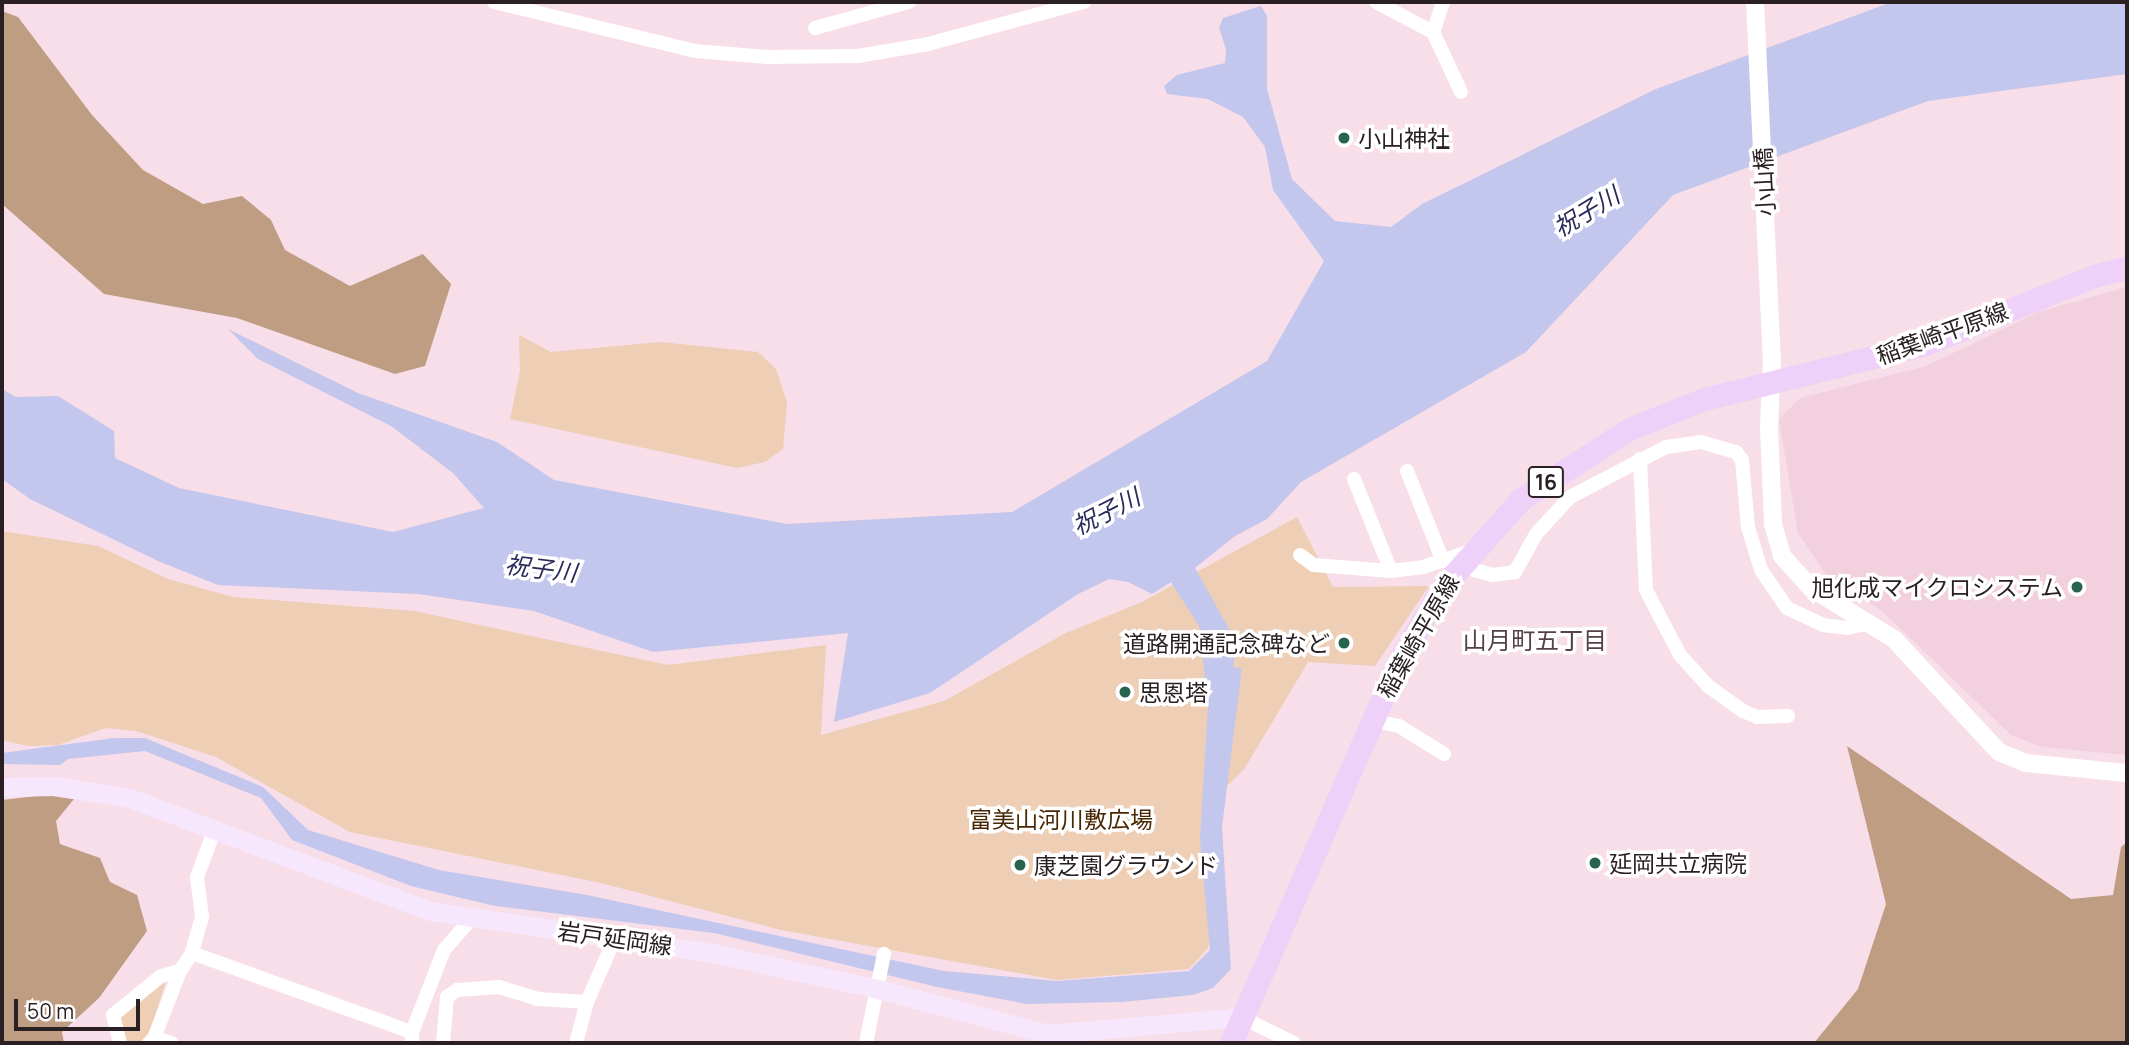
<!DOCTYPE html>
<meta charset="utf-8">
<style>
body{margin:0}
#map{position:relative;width:2129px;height:1045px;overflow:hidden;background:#f8dee8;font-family:Manrope,"Noto Sans JP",sans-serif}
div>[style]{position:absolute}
.built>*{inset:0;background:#f3d0de}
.green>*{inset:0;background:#eeceb4}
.forest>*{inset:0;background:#be9d82}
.water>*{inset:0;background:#c3c6ed}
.minor>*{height:14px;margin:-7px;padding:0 7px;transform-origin:7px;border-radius:7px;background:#fff}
.tertiary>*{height:18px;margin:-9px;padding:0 9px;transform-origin:9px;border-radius:9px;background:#fff}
.secondary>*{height:19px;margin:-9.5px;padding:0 9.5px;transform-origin:9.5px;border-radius:9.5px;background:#f6e7fc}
.primary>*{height:23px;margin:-11.5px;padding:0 11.5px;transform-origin:11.5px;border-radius:11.5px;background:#eed0f9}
.dots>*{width:19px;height:19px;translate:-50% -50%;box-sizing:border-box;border:4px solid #fff;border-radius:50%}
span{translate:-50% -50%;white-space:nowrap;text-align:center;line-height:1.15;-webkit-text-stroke:7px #fff;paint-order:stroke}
.shield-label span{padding:2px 5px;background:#fff;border:2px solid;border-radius:5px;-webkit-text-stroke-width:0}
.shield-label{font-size:21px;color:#2a2024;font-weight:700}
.poi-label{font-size:23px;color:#2a2024}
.left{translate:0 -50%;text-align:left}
.right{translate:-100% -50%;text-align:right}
.street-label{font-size:23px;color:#2a2024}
.park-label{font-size:23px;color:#482704}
.water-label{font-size:24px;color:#2b2a5a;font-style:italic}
.neighbourhood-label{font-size:24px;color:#56414a}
.frame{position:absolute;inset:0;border:4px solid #2a2024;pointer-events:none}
.scale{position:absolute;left:14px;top:999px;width:126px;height:32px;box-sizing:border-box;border:4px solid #2a2024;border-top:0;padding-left:9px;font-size:21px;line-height:24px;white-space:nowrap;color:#2a2024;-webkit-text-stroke:5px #fff;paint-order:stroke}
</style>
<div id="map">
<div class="built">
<div style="clip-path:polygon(2127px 287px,2127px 755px,2042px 747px,2011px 735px,1881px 610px,1825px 573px,1798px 533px,1779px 419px,1800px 398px,1926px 366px,2039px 312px)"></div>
</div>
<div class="green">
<div style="clip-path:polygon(519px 335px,551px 352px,660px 342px,758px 352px,776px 369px,787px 402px,783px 449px,765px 462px,737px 468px,510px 419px,520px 371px)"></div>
<div style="clip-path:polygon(1297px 517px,1333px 587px,1429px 586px,1375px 666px,1308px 662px,1245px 768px,1219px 794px,1220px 882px,1208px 948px,1189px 969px,1057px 980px,781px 930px,601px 883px,350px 832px,216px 757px,136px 731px,105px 728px,58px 745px,28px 746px,2px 740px,2px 531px,98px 546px,168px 579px,233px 597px,414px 611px,668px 665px,826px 645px,821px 735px,944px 701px,1066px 633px,1142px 602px)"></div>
<div style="clip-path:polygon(166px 981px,147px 1042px,124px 1043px,118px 1016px)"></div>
</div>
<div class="forest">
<div style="clip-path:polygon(2px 11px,18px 17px,92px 115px,143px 170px,203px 204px,242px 196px,271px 220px,285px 250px,350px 286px,423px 254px,451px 284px,425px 366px,395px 374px,237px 318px,104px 294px,2px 204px)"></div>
<div style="clip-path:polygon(1847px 746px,2071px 899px,2113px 895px,2121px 847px,2127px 842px,2127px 1043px,1814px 1043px,1858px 989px,1886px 904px)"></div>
<div style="clip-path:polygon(45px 795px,74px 799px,56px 821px,60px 844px,100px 858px,110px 882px,137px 895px,147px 931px,99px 998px,62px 1032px,64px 1043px,2px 1043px,2px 800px)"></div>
</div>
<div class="water">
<div style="clip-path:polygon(1892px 2px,2127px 2px,2127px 74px,1928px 101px,1673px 195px,1526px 352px,1301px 482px,1267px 519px,1235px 536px,1195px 568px,1237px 643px,1233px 667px,1241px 668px,1241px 676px,1222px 827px,1231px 969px,1213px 988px,1193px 995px,1122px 1002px,1027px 1004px,937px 987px,714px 933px,495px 906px,411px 886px,292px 840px,261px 798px,145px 751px,68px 759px,60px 765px,2px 764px,2px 753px,114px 738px,145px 738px,263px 787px,308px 830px,439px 870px,587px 895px,944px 971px,1057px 981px,1189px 971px,1210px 950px,1200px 839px,1208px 704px,1199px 626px,1171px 582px,1152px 594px,1128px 582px,1109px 579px,1078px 594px,930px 693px,834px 722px,848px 633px,653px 652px,534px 611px,418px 594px,218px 585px,158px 561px,30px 499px,2px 479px,2px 389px,16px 397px,58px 396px,114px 431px,115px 458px,179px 488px,393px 532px,484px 508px,453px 473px,391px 426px,258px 359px,228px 329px,358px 393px,497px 442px,554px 480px,787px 524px,1012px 512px,1267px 361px,1324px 261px,1273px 190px,1265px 147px,1243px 117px,1208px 99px,1167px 94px,1164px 86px,1177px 75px,1225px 63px,1226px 49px,1219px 28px,1223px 18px,1261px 6px,1267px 16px,1267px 89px,1292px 179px,1335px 221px,1391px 227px,1422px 204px,1656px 89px)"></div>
</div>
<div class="minor">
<div style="left:494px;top:2px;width:207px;rotate:13.7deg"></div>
<div style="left:695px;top:51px;width:72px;rotate:4.8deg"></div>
<div style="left:767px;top:57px;width:91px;rotate:-0.6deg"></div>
<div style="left:858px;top:56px;width:71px;rotate:-9.7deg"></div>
<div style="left:928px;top:44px;width:162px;rotate:-15.1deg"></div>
<div style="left:1376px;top:2px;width:64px;rotate:27.8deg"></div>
<div style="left:1443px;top:2px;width:32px;rotate:108deg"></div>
<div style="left:1433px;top:32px;width:66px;rotate:65deg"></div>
<div style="left:815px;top:28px;width:98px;rotate:-15.5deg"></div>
<div style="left:1640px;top:459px;width:131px;rotate:87.4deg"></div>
<div style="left:1646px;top:590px;width:73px;rotate:62.4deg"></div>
<div style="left:1680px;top:655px;width:42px;rotate:47.9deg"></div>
<div style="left:1708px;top:686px;width:43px;rotate:35.5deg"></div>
<div style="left:1743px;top:711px;width:15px;rotate:23deg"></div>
<div style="left:1757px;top:717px;width:31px;rotate:-2deg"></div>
<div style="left:1407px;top:471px;width:97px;rotate:68.2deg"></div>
<div style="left:1354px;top:479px;width:99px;rotate:68.1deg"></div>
<div style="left:1300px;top:555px;width:17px;rotate:36deg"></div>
<div style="left:1314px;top:565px;width:77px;rotate:4.5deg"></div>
<div style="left:1391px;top:571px;width:32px;rotate:-7deg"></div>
<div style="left:1423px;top:567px;width:51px;rotate:-18.4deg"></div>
<div style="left:1459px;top:566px;width:34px;rotate:15deg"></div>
<div style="left:1492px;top:575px;width:23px;rotate:-7deg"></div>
<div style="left:1515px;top:572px;width:43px;rotate:-61.1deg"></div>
<div style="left:1536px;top:534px;width:50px;rotate:-47.4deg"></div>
<div style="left:1570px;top:497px;width:108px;rotate:-27.5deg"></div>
<div style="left:1666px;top:447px;width:35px;rotate:-8deg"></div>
<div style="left:1701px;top:442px;width:36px;rotate:16deg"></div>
<div style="left:1736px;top:452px;width:10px;rotate:53deg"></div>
<div style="left:1742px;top:460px;width:67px;rotate:84.9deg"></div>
<div style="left:1748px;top:527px;width:45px;rotate:73.2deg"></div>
<div style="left:1761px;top:570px;width:46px;rotate:55.6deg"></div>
<div style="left:1787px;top:608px;width:40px;rotate:25deg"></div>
<div style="left:1823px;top:625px;width:24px;rotate:7deg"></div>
<div style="left:1847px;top:628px;width:25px;rotate:-12deg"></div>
<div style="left:1372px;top:720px;width:28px;rotate:13deg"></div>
<div style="left:1399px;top:726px;width:53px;rotate:31.9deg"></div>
<div style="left:214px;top:831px;width:49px;rotate:110.3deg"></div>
<div style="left:197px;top:877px;width:40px;rotate:82.9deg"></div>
<div style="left:202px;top:917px;width:37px;rotate:106deg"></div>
<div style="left:192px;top:953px;width:234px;rotate:19.8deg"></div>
<div style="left:1241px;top:1017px;width:59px;rotate:26.1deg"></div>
<div style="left:154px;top:1038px;width:72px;rotate:-68.8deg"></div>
<div style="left:120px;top:1043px;width:29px;rotate:-104deg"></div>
<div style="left:113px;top:1015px;width:62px;rotate:-39.1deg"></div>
<div style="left:161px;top:976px;width:20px;rotate:-15deg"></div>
<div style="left:180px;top:971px;width:22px;rotate:-56deg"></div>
<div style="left:149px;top:1043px;width:7px;rotate:-45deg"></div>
<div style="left:154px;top:1038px;width:18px;rotate:16deg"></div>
<div style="left:412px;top:1043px;width:11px;rotate:-90deg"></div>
<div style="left:412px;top:1032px;width:88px;rotate:-68.7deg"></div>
<div style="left:444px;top:950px;width:40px;rotate:-49deg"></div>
<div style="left:443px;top:1043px;width:46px;rotate:-85deg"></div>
<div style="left:447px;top:997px;width:12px;rotate:-35deg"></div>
<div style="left:457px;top:990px;width:42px;rotate:-4.1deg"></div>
<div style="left:499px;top:987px;width:41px;rotate:17.1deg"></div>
<div style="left:538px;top:999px;width:49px;rotate:3.5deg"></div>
<div style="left:576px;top:1043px;width:42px;rotate:-75deg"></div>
<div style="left:587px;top:1002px;width:70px;rotate:-66.4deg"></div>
<div style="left:866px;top:1043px;width:91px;rotate:-78.6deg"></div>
</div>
<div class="tertiary">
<div style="left:1755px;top:2px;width:359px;rotate:87.3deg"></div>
<div style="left:1772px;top:361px;width:66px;rotate:92.6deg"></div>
<div style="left:1769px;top:427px;width:97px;rotate:87.6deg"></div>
<div style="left:1773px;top:524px;width:33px;rotate:74deg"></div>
<div style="left:1782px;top:556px;width:43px;rotate:47.8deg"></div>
<div style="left:1811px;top:588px;width:97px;rotate:31.6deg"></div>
<div style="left:1894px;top:639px;width:154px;rotate:47.1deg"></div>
<div style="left:1999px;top:752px;width:29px;rotate:22deg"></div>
<div style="left:2026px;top:763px;width:101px;rotate:5.7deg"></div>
</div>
<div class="secondary">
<div style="left:2px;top:787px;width:53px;rotate:-1.1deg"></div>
<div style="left:55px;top:786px;width:76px;rotate:9.1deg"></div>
<div style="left:130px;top:798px;width:322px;rotate:20.6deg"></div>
<div style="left:431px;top:911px;width:284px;rotate:8.5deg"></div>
<div style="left:712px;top:953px;width:166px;rotate:12.2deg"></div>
<div style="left:874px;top:988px;width:180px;rotate:14.8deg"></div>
<div style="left:1048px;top:1034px;width:194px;rotate:-5deg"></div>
</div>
<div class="primary">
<div style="left:1231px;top:1043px;width:414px;rotate:-66.3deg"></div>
<div style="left:1397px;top:664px;width:88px;rotate:-59.4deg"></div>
<div style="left:1442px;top:588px;width:119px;rotate:-48.4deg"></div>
<div style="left:1521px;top:499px;width:129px;rotate:-32.9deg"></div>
<div style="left:1629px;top:429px;width:81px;rotate:-21.8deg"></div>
<div style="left:1704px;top:399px;width:226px;rotate:-13.9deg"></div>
<div style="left:1923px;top:345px;width:184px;rotate:-22deg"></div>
<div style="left:2094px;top:276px;width:34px;rotate:-14deg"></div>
</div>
<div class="dots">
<div style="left:1344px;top:138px;background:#28634d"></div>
<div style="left:2077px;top:587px;background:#28634d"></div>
<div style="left:1344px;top:643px;background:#28634d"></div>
<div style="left:1125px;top:692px;background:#28634d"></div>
<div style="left:1595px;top:863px;background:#28634d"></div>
<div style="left:1020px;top:865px;background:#28634d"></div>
</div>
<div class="shield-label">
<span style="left:1546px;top:482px">16</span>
</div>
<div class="poi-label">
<span class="left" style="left:1358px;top:138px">小山神社</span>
<span class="right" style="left:2063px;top:587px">旭化成マイクロシステム</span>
<span class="right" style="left:1330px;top:643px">道路開通記念碑など</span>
<span class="left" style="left:1139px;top:692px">思恩塔</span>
<span class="left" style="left:1609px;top:863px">延岡共立病院</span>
<span class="left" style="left:1034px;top:865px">康芝園グラウンド</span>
</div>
<div class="street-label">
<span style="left:1764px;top:182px;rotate:-93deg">小山橋</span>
<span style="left:1942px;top:333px;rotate:-20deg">稲葉崎平原線</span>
<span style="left:1418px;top:636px;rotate:-60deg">稲葉崎平原線</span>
<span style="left:615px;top:938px;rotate:8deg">岩戸延岡線</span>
</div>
<div class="park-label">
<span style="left:1061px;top:819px">富美山河川敷広場</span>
</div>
<div class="water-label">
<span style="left:1586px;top:211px;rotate:-31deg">祝子川</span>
<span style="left:1106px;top:511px;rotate:-27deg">祝子川</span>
<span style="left:541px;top:568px;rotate:7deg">祝子川</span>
</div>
<div class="neighbourhood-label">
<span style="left:1535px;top:640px">山月町五丁目</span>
</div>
<div class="frame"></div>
<div class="scale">50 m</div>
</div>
